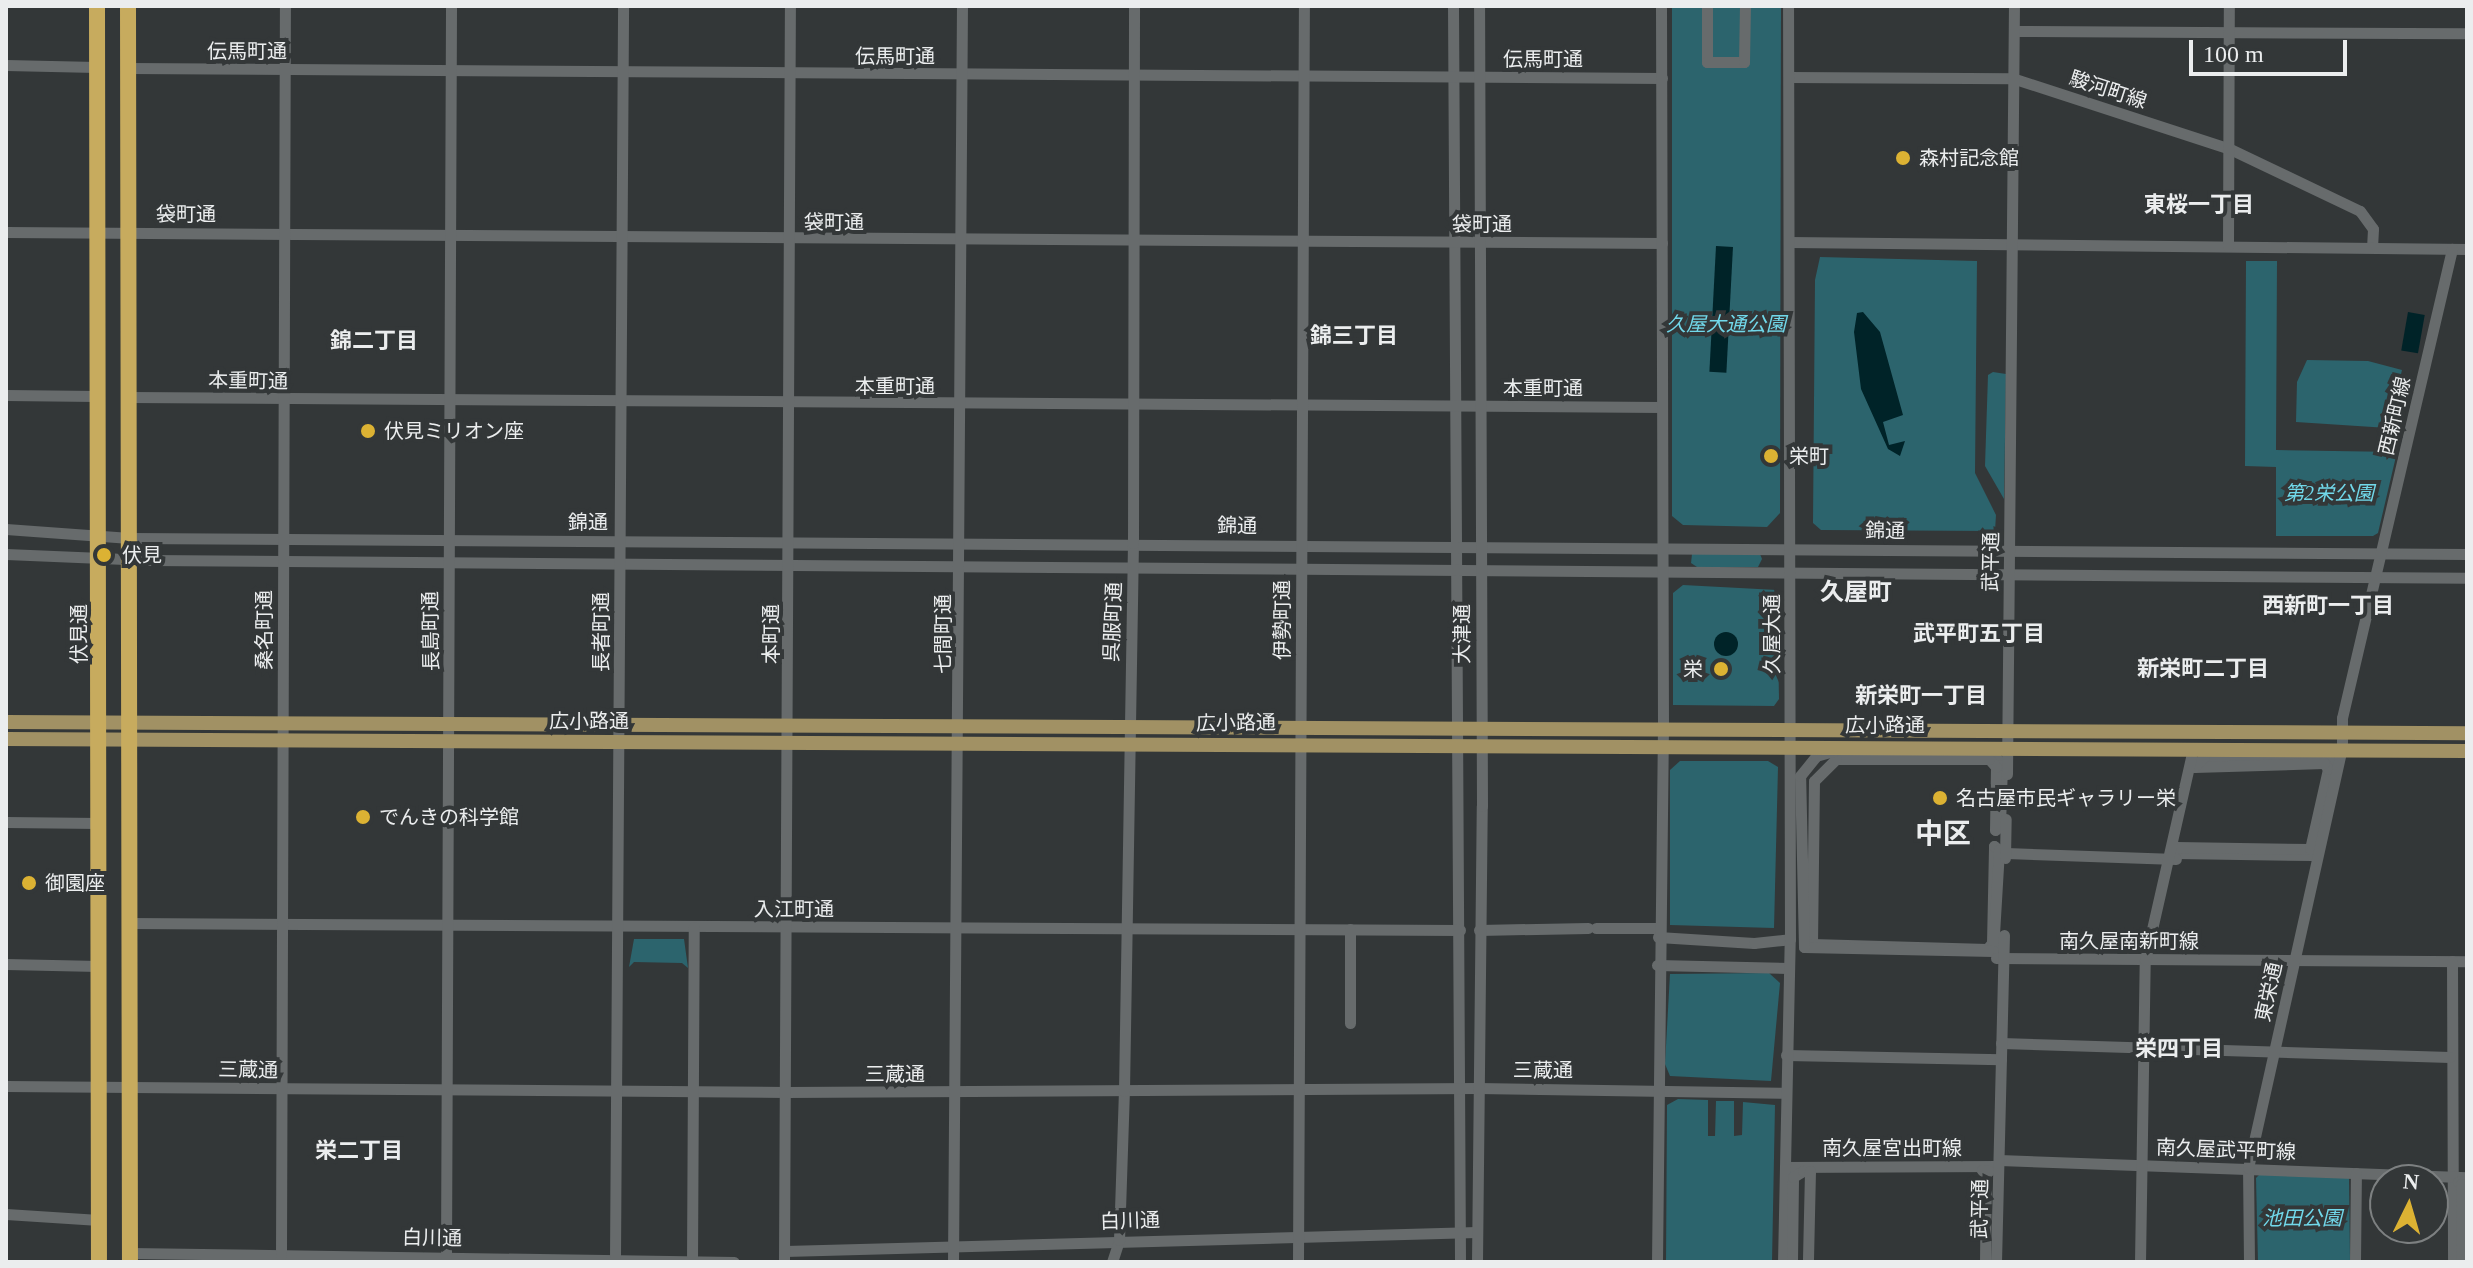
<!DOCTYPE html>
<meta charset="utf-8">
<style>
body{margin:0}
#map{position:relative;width:2473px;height:1268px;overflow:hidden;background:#333738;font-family:"Times New Roman","Noto Sans JP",serif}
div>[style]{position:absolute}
.green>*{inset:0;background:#2c646d}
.water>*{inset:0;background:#002328;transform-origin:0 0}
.round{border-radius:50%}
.minor>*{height:11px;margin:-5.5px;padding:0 5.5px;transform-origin:5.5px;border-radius:5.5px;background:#676b6c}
.major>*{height:14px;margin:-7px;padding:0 7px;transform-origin:7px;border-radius:7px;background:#a19164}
.highway>*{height:16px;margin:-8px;padding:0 8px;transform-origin:8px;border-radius:8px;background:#c7ab5e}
.dots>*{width:22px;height:22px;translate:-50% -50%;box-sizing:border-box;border:4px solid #333738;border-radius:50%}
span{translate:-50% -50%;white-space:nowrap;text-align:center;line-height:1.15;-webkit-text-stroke:8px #333738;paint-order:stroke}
.street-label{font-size:20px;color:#ebedee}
.poi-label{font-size:20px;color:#ebedee}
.left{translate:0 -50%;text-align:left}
.right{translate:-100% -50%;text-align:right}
.park-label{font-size:20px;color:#71d8ea;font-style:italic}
.neighbourhood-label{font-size:22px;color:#ebedee;font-weight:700}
.quarter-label{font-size:24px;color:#ebedee;font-weight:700}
.district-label{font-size:28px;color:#ebedee;font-weight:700}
.frame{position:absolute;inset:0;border:8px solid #ebedee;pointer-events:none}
.north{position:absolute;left:2369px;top:1164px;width:80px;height:80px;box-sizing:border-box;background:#333738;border:2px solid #7d8081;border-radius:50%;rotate:5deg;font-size:22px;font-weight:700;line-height:32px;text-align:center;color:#ebedee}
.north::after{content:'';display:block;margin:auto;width:28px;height:36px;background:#dcb233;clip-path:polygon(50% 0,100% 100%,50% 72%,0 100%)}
.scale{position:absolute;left:2189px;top:40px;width:158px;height:36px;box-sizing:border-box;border:4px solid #ebedee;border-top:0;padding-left:10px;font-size:24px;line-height:28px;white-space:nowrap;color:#ebedee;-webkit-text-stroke:6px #333738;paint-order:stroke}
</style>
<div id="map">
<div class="green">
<div style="clip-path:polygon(1672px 6px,1781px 6px,1780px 513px,1767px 527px,1683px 525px,1672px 516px)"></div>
<div style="clip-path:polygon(1820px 257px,1977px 261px,1975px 473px,1996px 515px,1995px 531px,1821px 530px,1813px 523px,1815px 280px)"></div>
<div style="clip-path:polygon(2246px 261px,2277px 261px,2276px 450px,2397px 452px,2378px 533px,2373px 536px,2276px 536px,2276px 467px,2245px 466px)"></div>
<div style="clip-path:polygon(2307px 360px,2368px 361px,2402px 370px,2388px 428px,2296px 422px,2297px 382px)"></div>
<div style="clip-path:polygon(1993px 372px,2006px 374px,2004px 499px,1985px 466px,1988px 375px)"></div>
<div style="clip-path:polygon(1692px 554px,1760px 554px,1762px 559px,1758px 567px,1697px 567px,1691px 563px)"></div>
<div style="clip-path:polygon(1683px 585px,1777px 590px,1779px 699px,1774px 706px,1673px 705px,1673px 593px)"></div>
<div style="clip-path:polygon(1680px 761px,1768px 761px,1778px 767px,1774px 928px,1670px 925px,1670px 770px)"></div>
<div style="clip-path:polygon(634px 939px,684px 939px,688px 968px,682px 963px,634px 962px,629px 967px)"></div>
<div style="clip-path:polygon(1769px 973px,1780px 983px,1771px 1081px,1670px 1076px,1665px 1064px,1670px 974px)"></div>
<div style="clip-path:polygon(1678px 1099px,1708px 1100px,1708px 1136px,1715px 1136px,1716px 1101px,1734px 1101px,1734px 1136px,1742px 1135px,1743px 1102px,1775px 1105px,1772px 1262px,1666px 1262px,1667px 1105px)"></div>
<div style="clip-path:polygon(2261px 1173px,2349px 1177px,2350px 1262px,2258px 1262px,2256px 1178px)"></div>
</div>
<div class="water">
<div style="left:1716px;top:246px;width:17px;height:126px;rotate:3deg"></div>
<div style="clip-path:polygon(1863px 312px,1880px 332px,1903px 415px,1883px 422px,1889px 445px,1905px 441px,1900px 456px,1888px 449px,1861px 389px,1854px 332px,1857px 313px)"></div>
<div style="left:2408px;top:312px;width:17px;height:39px;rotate:10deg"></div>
<div class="round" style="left:1714px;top:632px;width:24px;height:24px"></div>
</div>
<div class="minor">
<div style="left:1453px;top:6px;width:1256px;rotate:89.68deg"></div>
<div style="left:1707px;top:6px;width:56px;rotate:90deg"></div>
<div style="left:1707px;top:62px;width:37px"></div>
<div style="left:1744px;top:62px;width:56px;rotate:-89deg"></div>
<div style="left:2014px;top:31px;width:453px;rotate:0.3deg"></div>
<div style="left:6px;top:65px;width:90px;rotate:1.3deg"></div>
<div style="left:129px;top:68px;width:1533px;rotate:0.37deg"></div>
<div style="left:1789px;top:77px;width:223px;rotate:0.3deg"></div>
<div style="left:2012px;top:78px;width:227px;rotate:18deg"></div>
<div style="left:2228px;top:148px;width:146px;rotate:25.5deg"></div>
<div style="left:2360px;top:211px;width:22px;rotate:54deg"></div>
<div style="left:2373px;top:229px;width:18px;rotate:93deg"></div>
<div style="left:6px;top:232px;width:1656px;rotate:0.38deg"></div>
<div style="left:1789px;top:242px;width:678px;rotate:0.59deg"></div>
<div style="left:2228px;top:246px;width:240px;rotate:-89.8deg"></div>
<div style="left:6px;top:395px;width:90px;rotate:0.6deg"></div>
<div style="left:129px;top:397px;width:1532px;rotate:0.37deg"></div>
<div style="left:6px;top:529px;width:124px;rotate:4.2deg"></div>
<div style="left:130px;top:538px;width:2337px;rotate:0.39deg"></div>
<div style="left:6px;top:554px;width:143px;rotate:2.4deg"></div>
<div style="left:149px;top:560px;width:2318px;rotate:0.44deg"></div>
<div style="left:1834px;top:751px;width:158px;rotate:0.7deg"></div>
<div style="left:1992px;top:753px;width:16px;rotate:50deg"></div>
<div style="left:2002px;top:765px;width:61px;rotate:91.9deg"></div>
<div style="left:2000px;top:826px;width:6px;rotate:141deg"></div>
<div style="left:1995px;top:830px;width:63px;rotate:-89.1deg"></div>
<div style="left:1996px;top:767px;width:11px;rotate:-131deg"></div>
<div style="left:1989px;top:759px;width:153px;rotate:180deg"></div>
<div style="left:1836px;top:759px;width:31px;rotate:135deg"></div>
<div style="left:1814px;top:781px;width:163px;rotate:90.7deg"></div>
<div style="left:1812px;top:944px;width:175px;rotate:1.6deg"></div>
<div style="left:1987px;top:949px;width:8px;rotate:-50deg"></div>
<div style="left:1992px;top:943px;width:97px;rotate:-88.8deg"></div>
<div style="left:1994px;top:846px;width:6px;rotate:39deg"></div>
<div style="left:1999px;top:850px;width:101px;rotate:93.4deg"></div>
<div style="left:1993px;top:951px;width:189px;rotate:-178.8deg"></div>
<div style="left:1804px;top:947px;width:171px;rotate:-91.3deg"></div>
<div style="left:1800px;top:776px;width:26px;rotate:-51deg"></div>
<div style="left:1816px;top:756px;width:19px;rotate:-16deg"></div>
<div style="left:2204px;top:757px;width:125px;rotate:0.5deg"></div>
<div style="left:2329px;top:758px;width:11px;rotate:75deg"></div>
<div style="left:2332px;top:769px;width:88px;rotate:103.1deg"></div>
<div style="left:2312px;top:855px;width:137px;rotate:-179.2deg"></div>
<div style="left:2175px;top:853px;width:6px;rotate:-81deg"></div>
<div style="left:2176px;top:847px;width:134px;rotate:0.9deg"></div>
<div style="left:2310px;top:849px;width:82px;rotate:-77.3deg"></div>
<div style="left:2328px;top:769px;width:7px;rotate:-124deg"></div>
<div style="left:2324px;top:763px;width:130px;rotate:178.2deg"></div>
<div style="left:2194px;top:767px;width:14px;rotate:-45deg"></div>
<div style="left:2007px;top:774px;width:768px;rotate:-89.48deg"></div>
<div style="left:6px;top:822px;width:92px;rotate:0.6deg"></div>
<div style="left:2006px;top:853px;width:170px;rotate:2deg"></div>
<div style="left:2005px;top:858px;width:39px;rotate:-89deg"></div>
<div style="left:128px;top:923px;width:1332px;rotate:0.3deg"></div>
<div style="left:1596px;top:928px;width:62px"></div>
<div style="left:1350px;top:929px;width:94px;rotate:90deg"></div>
<div style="left:1479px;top:930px;width:109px;rotate:-1.1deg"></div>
<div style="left:1658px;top:937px;width:96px;rotate:3.6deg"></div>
<div style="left:1754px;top:943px;width:36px;rotate:-6deg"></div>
<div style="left:1996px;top:958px;width:471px;rotate:0.4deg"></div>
<div style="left:2452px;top:961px;width:301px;rotate:89.8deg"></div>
<div style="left:6px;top:964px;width:92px;rotate:1.2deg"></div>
<div style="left:1657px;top:965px;width:132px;rotate:1.3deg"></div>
<div style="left:2001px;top:1043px;width:449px;rotate:1.8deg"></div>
<div style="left:1786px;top:1055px;width:215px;rotate:1.1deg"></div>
<div style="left:6px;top:1086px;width:780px;rotate:0.44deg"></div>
<div style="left:786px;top:1092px;width:692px;rotate:-0.33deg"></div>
<div style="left:1478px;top:1088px;width:307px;rotate:0.9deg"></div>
<div style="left:1999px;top:1160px;width:468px;rotate:2.1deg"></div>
<div style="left:1785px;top:1167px;width:213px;rotate:-0.3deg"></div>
<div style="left:2458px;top:1182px;width:7px;rotate:-8deg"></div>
<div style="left:2465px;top:1181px;width:5px;rotate:143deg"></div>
<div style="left:2461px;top:1184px;width:78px;rotate:89.3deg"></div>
<div style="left:6px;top:1214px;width:93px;rotate:3.7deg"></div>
<div style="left:785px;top:1251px;width:692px;rotate:-1.57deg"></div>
<div style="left:130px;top:1253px;width:604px;rotate:0.85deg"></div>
<div style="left:281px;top:1255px;width:1249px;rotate:-89.82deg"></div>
<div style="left:446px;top:1256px;width:1250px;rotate:-89.77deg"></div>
<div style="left:615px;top:1258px;width:1252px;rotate:-89.63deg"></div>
<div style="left:692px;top:1262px;width:335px;rotate:-89.7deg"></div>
<div style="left:784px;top:1262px;width:1256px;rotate:-89.73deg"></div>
<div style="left:953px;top:1262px;width:1256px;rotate:-89.59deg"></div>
<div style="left:1112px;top:1262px;width:23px;rotate:-72deg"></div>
<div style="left:1119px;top:1240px;width:149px;rotate:-88.1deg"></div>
<div style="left:1124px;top:1091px;width:548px;rotate:-89.06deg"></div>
<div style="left:1133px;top:543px;width:537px;rotate:-89.89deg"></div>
<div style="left:1298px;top:1262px;width:1256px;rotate:-89.73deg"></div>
<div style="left:1477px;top:1262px;width:456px;rotate:-89.4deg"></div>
<div style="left:1482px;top:806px;width:800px;rotate:-90.21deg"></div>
<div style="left:1657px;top:1262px;width:536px;rotate:-89.36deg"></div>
<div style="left:1663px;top:726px;width:720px;rotate:-90.16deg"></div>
<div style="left:1783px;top:1262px;width:323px;rotate:-88.8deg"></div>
<div style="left:1790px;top:939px;width:933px;rotate:-90.12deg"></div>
<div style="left:1792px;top:1262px;width:85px;rotate:-89.3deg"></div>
<div style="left:1793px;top:1177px;width:12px;rotate:-31deg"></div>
<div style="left:1803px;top:1171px;width:7px"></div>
<div style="left:1810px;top:1171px;width:91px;rotate:91.3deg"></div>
<div style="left:1985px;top:1262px;width:89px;rotate:-89.4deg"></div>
<div style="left:1986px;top:1173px;width:5px;rotate:-143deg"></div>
<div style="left:1982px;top:1170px;width:7px;rotate:8deg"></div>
<div style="left:1996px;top:1262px;width:327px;rotate:-88.6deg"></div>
<div style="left:2140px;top:1262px;width:302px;rotate:-89.1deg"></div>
<div style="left:2145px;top:960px;width:208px;rotate:-77.2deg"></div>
<div style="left:2249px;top:1262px;width:94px;rotate:-90.6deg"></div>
<div style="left:2248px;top:1168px;width:429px;rotate:-77.4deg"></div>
<div style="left:2342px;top:749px;width:31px;rotate:-90deg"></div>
<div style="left:2342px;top:718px;width:482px;rotate:-76.8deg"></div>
<div style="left:2355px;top:1262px;width:89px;rotate:-89.4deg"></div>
</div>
<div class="major">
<div style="left:6px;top:722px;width:2461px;rotate:0.26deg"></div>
<div style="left:6px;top:739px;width:2461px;rotate:0.28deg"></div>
</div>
<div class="highway">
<div style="left:97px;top:6px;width:1256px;rotate:89.91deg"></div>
<div style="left:128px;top:6px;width:1256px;rotate:89.91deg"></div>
</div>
<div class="dots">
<div style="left:1903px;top:158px;background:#dcb233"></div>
<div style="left:368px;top:431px;background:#dcb233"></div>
<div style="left:1771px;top:456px;background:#dcb233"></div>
<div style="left:104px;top:555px;background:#dcb233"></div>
<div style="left:1721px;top:669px;background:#dcb233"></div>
<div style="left:1940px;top:798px;background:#dcb233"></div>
<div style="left:363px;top:817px;background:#dcb233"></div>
<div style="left:29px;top:883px;background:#dcb233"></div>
</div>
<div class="street-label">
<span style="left:247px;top:51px">伝馬町通</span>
<span style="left:895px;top:56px">伝馬町通</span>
<span style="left:1543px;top:59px">伝馬町通</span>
<span style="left:2108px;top:90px;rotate:18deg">駿河町線</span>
<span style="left:186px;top:214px">袋町通</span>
<span style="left:834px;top:222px">袋町通</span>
<span style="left:1482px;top:224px">袋町通</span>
<span style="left:248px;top:381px;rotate:1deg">本重町通</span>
<span style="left:895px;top:386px">本重町通</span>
<span style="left:1543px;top:388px">本重町通</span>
<span style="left:2395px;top:416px;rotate:-77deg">西新町線</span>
<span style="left:588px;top:522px">錦通</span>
<span style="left:1237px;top:526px;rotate:1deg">錦通</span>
<span style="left:1885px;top:531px;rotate:1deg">錦通</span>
<span style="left:1991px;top:562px;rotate:-89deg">武平通</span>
<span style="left:1282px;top:620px;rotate:-90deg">伊勢町通</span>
<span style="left:1113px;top:622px;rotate:-88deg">呉服町通</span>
<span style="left:264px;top:630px;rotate:-90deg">桑名町通</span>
<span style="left:431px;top:631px;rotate:-91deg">長島町通</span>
<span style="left:601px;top:632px;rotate:-90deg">長者町通</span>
<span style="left:79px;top:634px;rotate:-90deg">伏見通</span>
<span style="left:771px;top:634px;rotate:-90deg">本町通</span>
<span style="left:943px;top:634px;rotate:-90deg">七間町通</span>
<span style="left:1462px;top:634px;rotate:-90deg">大津通</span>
<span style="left:1772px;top:634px;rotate:-90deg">久屋大通</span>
<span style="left:589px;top:721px">広小路通</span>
<span style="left:1236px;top:723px;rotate:-1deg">広小路通</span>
<span style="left:1885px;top:725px">広小路通</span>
<span style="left:794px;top:909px">入江町通</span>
<span style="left:2129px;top:941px">南久屋南新町線</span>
<span style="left:2269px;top:992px;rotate:-78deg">東栄通</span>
<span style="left:248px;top:1070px;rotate:1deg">三蔵通</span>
<span style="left:1543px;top:1070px">三蔵通</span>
<span style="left:895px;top:1074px">三蔵通</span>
<span style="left:1892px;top:1148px">南久屋宮出町線</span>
<span style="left:2226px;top:1150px;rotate:2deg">南久屋武平町線</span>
<span style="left:1980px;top:1209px;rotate:-89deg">武平通</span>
<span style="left:1130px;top:1221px;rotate:-2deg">白川通</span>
<span style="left:432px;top:1238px;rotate:1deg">白川通</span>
</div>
<div class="poi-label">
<span class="left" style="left:1919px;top:158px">森村記念館</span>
<span class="left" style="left:384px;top:431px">伏見ミリオン座</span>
<span class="left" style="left:1789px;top:456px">栄町</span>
<span class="left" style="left:122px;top:555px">伏見</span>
<span class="right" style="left:1703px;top:669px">栄</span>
<span class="left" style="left:1956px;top:798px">名古屋市民ギャラリー栄</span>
<span class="left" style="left:379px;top:817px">でんきの科学館</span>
<span class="left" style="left:45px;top:883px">御園座</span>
</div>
<div class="park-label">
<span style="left:1726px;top:324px">久屋大通公園</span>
<span style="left:2329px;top:493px">第2栄公園</span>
<span style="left:2302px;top:1218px">池田公園</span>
</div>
<div class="neighbourhood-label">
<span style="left:2199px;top:205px">東桜一丁目</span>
<span style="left:1354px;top:336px">錦三丁目</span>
<span style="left:374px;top:341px">錦二丁目</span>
<span style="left:2328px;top:606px">西新町一丁目</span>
<span style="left:1979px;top:634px">武平町五丁目</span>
<span style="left:2203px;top:669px">新栄町二丁目</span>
<span style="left:1921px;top:696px">新栄町一丁目</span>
<span style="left:2179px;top:1049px">栄四丁目</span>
<span style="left:359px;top:1151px">栄二丁目</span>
</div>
<div class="quarter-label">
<span style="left:1856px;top:593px">久屋町</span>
</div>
<div class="district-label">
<span style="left:1943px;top:834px">中区</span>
</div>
<div class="frame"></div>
<div class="north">N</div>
<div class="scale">100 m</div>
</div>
